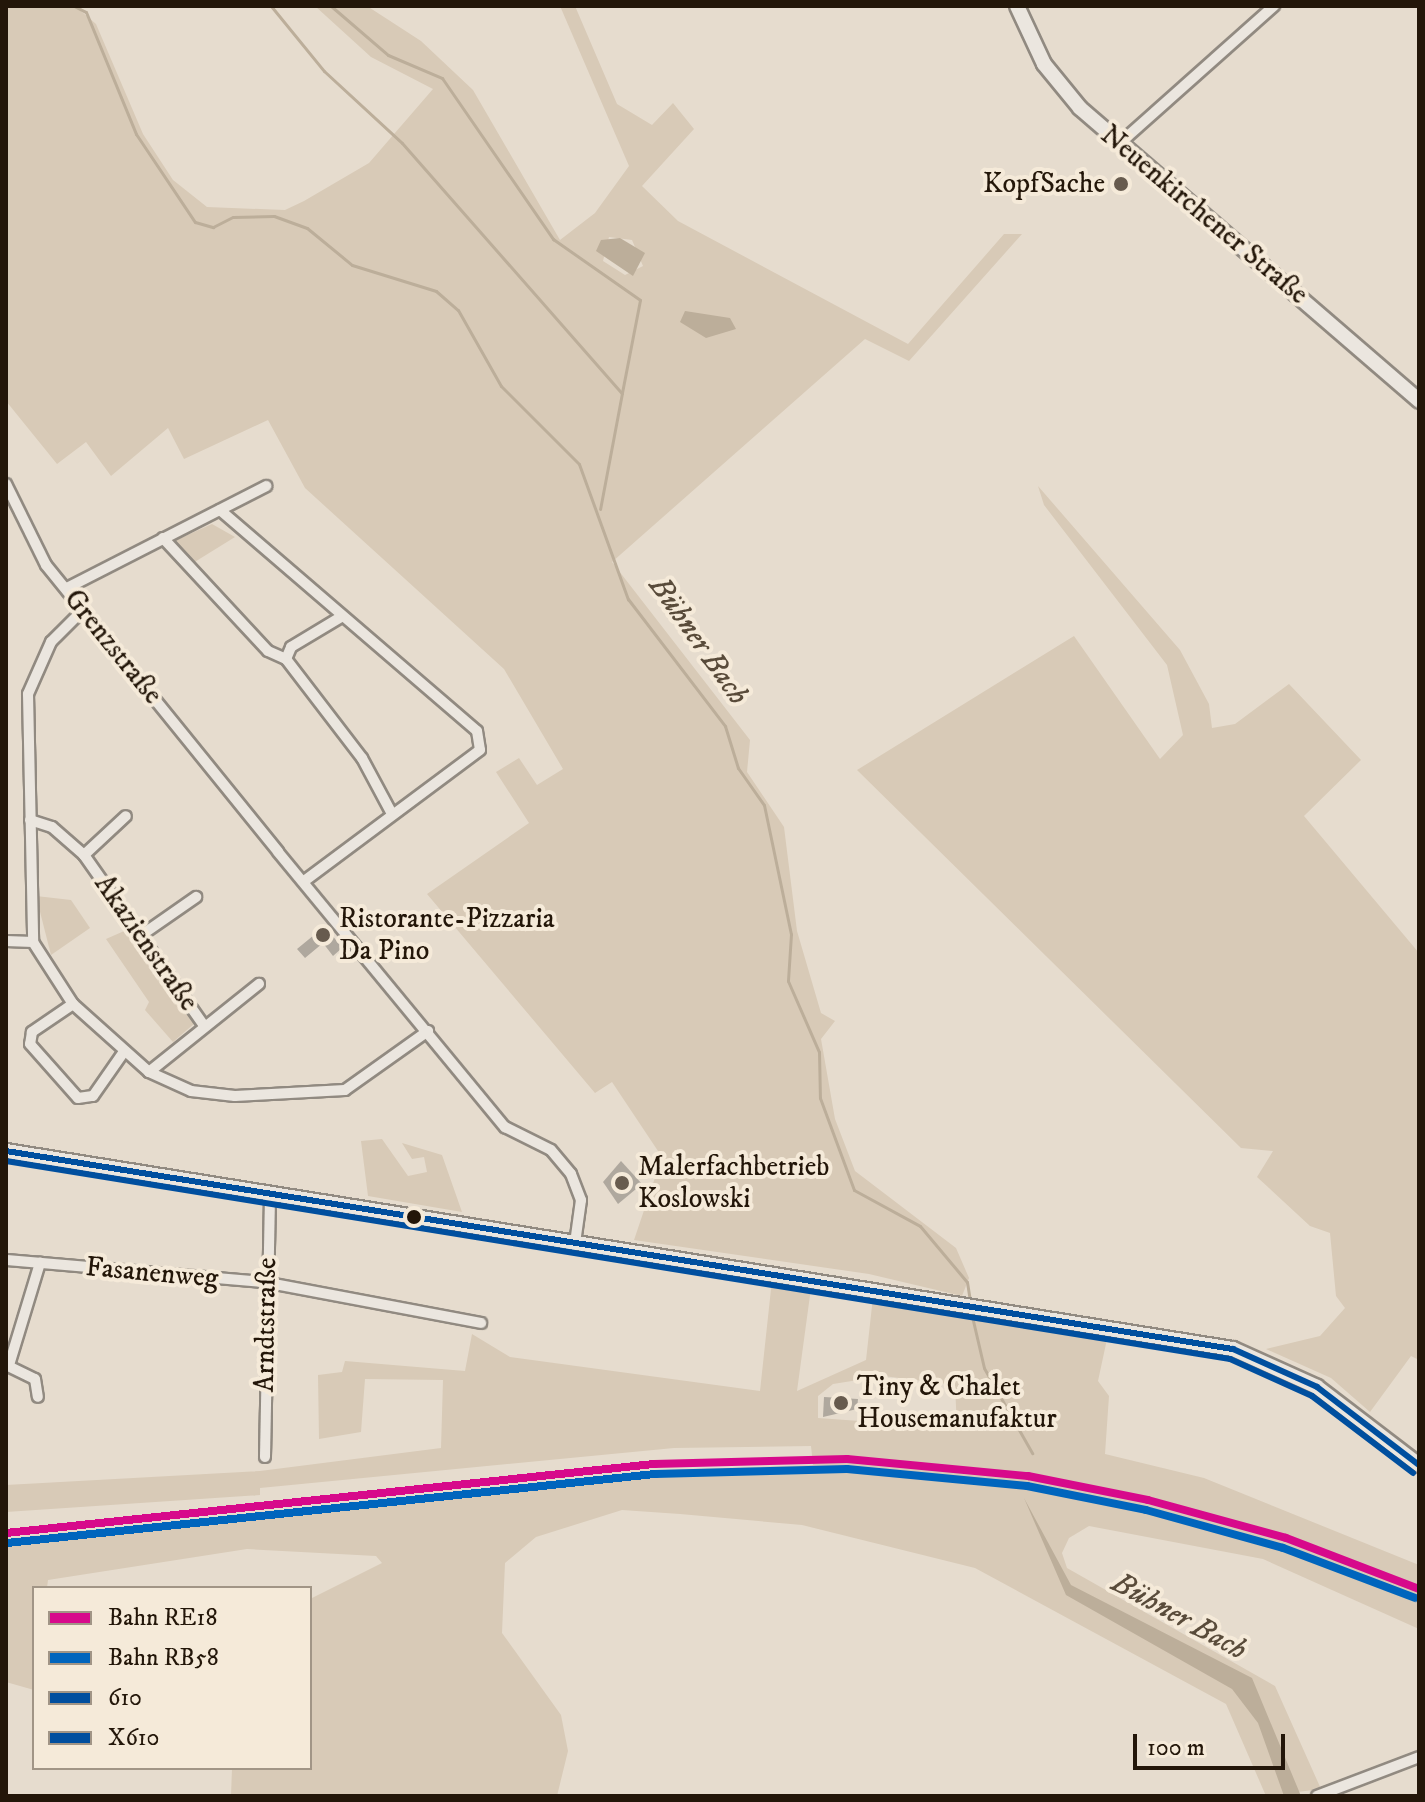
<!DOCTYPE html>
<meta charset="utf-8">
<style>
body{margin:0}
#map{position:relative;width:1425px;height:1802px;overflow:hidden;background:#e6dcce;font-family:"IM FELL DW Pica",serif}
div>[style]{position:absolute}
.green>*{inset:0;background:#d8cab7}
.water>*{inset:0;background:#bcae9a}
.stream>*{height:3px;margin:-1.5px;padding:0 1.5px;transform-origin:1.5px;border-radius:1.5px;background:#bcae9a}
.building>*{inset:0;background:#afa89e}
.roads{filter:drop-shadow(2px 0 #918a81) drop-shadow(-2px 0 #918a81) drop-shadow(0 2px #918a81) drop-shadow(0 -2px #918a81)}
.street>*{height:10px;margin:-5px;padding:0 5px;transform-origin:5px;border-radius:5px;background:#ebe6df}
.secondary>*{height:14px;margin:-7px;padding:0 7px;transform-origin:7px;border-radius:7px;background:#ebe6df}
.bus-1>*{height:6px;margin:-3px;padding:0 3px;transform-origin:3px;border-radius:3px;background:#004f9f}
.bus-2>*{height:6px;margin:-3px;padding:0 3px;transform-origin:3px;border-radius:3px;background:#004f9f}
.rail-1>*{height:8px;margin:-4px;padding:0 4px;transform-origin:4px;border-radius:4px;background:#d7098b}
.rail-2>*{height:8px;margin:-4px;padding:0 4px;transform-origin:4px;border-radius:4px;background:#0065bd}
.dots>*{width:22px;height:22px;translate:-50% -50%;box-sizing:border-box;border:4px solid #f5ead9;border-radius:50%}
span{translate:-50% -50%;white-space:nowrap;text-align:center;line-height:1.15;-webkit-text-stroke:8px #f5ead9;paint-order:stroke}
.poi-label{font-size:28px;color:#231609}
.right{translate:-100% -50%;text-align:right}
.left{translate:0 -50%;text-align:left}
.street-label{font-size:28px;color:#231609}
.water-label{font-size:30px;color:#594b3a;font-style:italic}
.frame{position:absolute;inset:0;border:8px solid #231609;pointer-events:none}
.legend{position:absolute;left:32px;top:1586px;width:280px;height:184px;box-sizing:border-box;background:#f5ead9;border:2px solid #a19586;margin:0;padding:10px 14px;list-style:none;font-size:24px;color:#231609}
.legend li{display:flex;align-items:center;gap:16px;height:40px}
.legend b{width:40px;border:2px solid #a19586}
.scale{position:absolute;left:1133px;top:1734px;width:152px;height:36px;box-sizing:border-box;border:4px solid #231609;border-top:0;padding-left:10px;font-size:24px;line-height:28px;white-space:nowrap;color:#231609;-webkit-text-stroke:6px #f5ead9;paint-order:stroke}
</style>
<div id="map">
<div class="green">
<div style="clip-path:polygon(evenodd,6px 6px,75px 6px,96px 24px,143px 134px,173px 180px,207px 207px,285px 210px,304px 201px,369px 163px,433px 89px,371px 57px,315px 6px,367px 6px,421px 41px,473px 90px,560px 240px,595px 213px,629px 166px,560px 6px,575px 6px,617px 104px,652px 125px,673px 103px,694px 129px,642px 186px,678px 221px,908px 344px,1004px 234px,1022px 234px,909px 361px,865px 339px,612px 562px,750px 740px,747px 772px,784px 827px,797px 931px,821px 1013px,835px 1021px,821px 1039px,835px 1119px,855px 1171px,956px 1248px,969px 1278px,962px 1296px,869px 1274px,634px 1240px,662px 1157px,612px 1082px,595px 1093px,427px 894px,529px 823px,496px 772px,519px 758px,537px 785px,563px 769px,504px 669px,305px 488px,268px 420px,184px 459px,168px 428px,111px 476px,86px 442px,57px 464px,6px 401px,6px 6px,609px 237px,632px 240px,643px 266px,625px 275px,603px 261px,609px 237px)"></div>
<div style="clip-path:polygon(1038px 486px,1180px 650px,1209px 704px,1212px 728px,1235px 724px,1289px 684px,1361px 760px,1304px 816px,1419px 953px,1419px 1360px,1411px 1356px,1370px 1412px,1331px 1378px,1266px 1349px,1320px 1336px,1345px 1308px,1336px 1296px,1330px 1233px,1310px 1226px,1257px 1177px,1273px 1151px,1241px 1148px,857px 770px,1074px 636px,1160px 759px,1183px 735px,1167px 665px,1044px 505px)"></div>
<div style="clip-path:polygon(212px 524px,235px 537px,193px 563px,174px 541px)"></div>
<div style="clip-path:polygon(36px 896px,71px 900px,90px 928px,51px 955px)"></div>
<div style="clip-path:polygon(131px 928px,195px 1023px,173px 1042px,145px 1010px,149px 1002px,106px 939px)"></div>
<div style="clip-path:polygon(382px 1139px,408px 1176px,427px 1172px,424px 1157px,412px 1159px,402px 1143px,442px 1155px,462px 1212px,368px 1196px,361px 1141px)"></div>
<div style="clip-path:polygon(evenodd,772px 1280px,811px 1288px,797px 1391px,866px 1360px,873px 1297px,1107px 1339px,1098px 1381px,1109px 1396px,1105px 1454px,1204px 1478px,1419px 1565px,1419px 1629px,1263px 1559px,1089px 1526px,1069px 1538px,1062px 1553px,1067px 1568px,1275px 1686px,1321px 1789px,1266px 1796px,1226px 1704px,975px 1568px,802px 1525px,680px 1514px,622px 1510px,536px 1537px,505px 1563px,502px 1633px,561px 1715px,568px 1751px,557px 1796px,231px 1796px,232px 1768px,310px 1768px,310px 1599px,382px 1563px,376px 1556px,247px 1549px,48px 1580px,47px 1588px,34px 1588px,34px 1690px,6px 1682px,6px 1539px,665px 1470px,813px 1465px,811px 1446px,674px 1448px,260px 1488px,260px 1495px,6px 1512px,6px 1485px,260px 1471px,441px 1448px,443px 1380px,365px 1379px,361px 1432px,319px 1439px,318px 1375px,342px 1372px,345px 1361px,465px 1371px,472px 1334px,510px 1357px,760px 1391px,772px 1280px,883px 1376px,955px 1385px,957px 1428px,818px 1418px,818px 1396px,833px 1384px,883px 1376px)"></div>
</div>
<div class="water">
<div style="clip-path:polygon(620px 238px,645px 253px,633px 276px,596px 251px,601px 240px)"></div>
<div style="clip-path:polygon(685px 311px,730px 318px,736px 329px,706px 338px,680px 322px)"></div>
<div style="clip-path:polygon(1024px 1498px,1071px 1585px,1252px 1678px,1301px 1796px,1284px 1796px,1258px 1723px,1232px 1689px,1066px 1595px)"></div>
</div>
<div class="stream">
<div style="left:74px;top:6px;width:13px;rotate:27deg"></div>
<div style="left:86px;top:12px;width:132px;rotate:67.7deg"></div>
<div style="left:136px;top:134px;width:106px;rotate:56.2deg"></div>
<div style="left:195px;top:222px;width:19px;rotate:16deg"></div>
<div style="left:213px;top:227px;width:22px;rotate:-27deg"></div>
<div style="left:233px;top:217px;width:41px;rotate:-1.4deg"></div>
<div style="left:274px;top:216px;width:35px;rotate:20deg"></div>
<div style="left:307px;top:228px;width:58px;rotate:39.4deg"></div>
<div style="left:352px;top:265px;width:88px;rotate:17.2deg"></div>
<div style="left:436px;top:291px;width:29px;rotate:41deg"></div>
<div style="left:458px;top:310px;width:87px;rotate:60.5deg"></div>
<div style="left:501px;top:386px;width:110px;rotate:45deg"></div>
<div style="left:579px;top:464px;width:144px;rotate:70.1deg"></div>
<div style="left:628px;top:599px;width:160px;rotate:52.6deg"></div>
<div style="left:725px;top:726px;width:44px;rotate:72.8deg"></div>
<div style="left:738px;top:768px;width:45px;rotate:54.9deg"></div>
<div style="left:764px;top:805px;width:132px;rotate:78.2deg"></div>
<div style="left:791px;top:934px;width:47px;rotate:93.7deg"></div>
<div style="left:788px;top:981px;width:77px;rotate:66.4deg"></div>
<div style="left:819px;top:1052px;width:46px;rotate:88.8deg"></div>
<div style="left:820px;top:1098px;width:98px;rotate:69.7deg"></div>
<div style="left:854px;top:1190px;width:75px;rotate:28.6deg"></div>
<div style="left:920px;top:1226px;width:73px;rotate:50deg"></div>
<div style="left:967px;top:1282px;width:18px;rotate:81deg"></div>
<div style="left:271px;top:6px;width:84px;rotate:50.8deg"></div>
<div style="left:324px;top:71px;width:106px;rotate:42.7deg"></div>
<div style="left:402px;top:143px;width:333px;rotate:48.7deg"></div>
<div style="left:622px;top:393px;width:118px;rotate:100.7deg"></div>
<div style="left:331px;top:6px;width:75px;rotate:40.7deg"></div>
<div style="left:388px;top:55px;width:59px;rotate:23.1deg"></div>
<div style="left:442px;top:78px;width:196px;rotate:55.4deg"></div>
<div style="left:553px;top:239px;width:106px;rotate:35deg"></div>
<div style="left:640px;top:300px;width:95px;rotate:101deg"></div>
<div style="left:971px;top:1312px;width:57px;rotate:76.9deg"></div>
<div style="left:984px;top:1368px;width:98px;rotate:60.5deg"></div>
</div>
<div class="building">
<div style="clip-path:polygon(325px 926px,342px 948px,333px 956px,323px 943px,305px 958px,297px 949px)"></div>
<div style="clip-path:polygon(621px 1161px,642px 1184px,618px 1204px,603px 1182px)"></div>
<div style="clip-path:polygon(824px 1397px,858px 1399px,857px 1409px,823px 1417px)"></div>
</div>
<div class="roads">
<div class="street">
<div style="left:1119px;top:144px;width:208px;rotate:-41.7deg"></div>
<div style="left:6px;top:484px;width:90px;rotate:63.7deg"></div>
<div style="left:46px;top:565px;width:369px;rotate:51deg"></div>
<div style="left:278px;top:852px;width:357px;rotate:50.5deg"></div>
<div style="left:505px;top:1127px;width:51px;rotate:26.6deg"></div>
<div style="left:551px;top:1150px;width:31px;rotate:50deg"></div>
<div style="left:571px;top:1174px;width:28px;rotate:69deg"></div>
<div style="left:581px;top:1200px;width:43px;rotate:97.9deg"></div>
<div style="left:220px;top:510px;width:339px;rotate:40.7deg"></div>
<div style="left:477px;top:731px;width:19px;rotate:81deg"></div>
<div style="left:480px;top:750px;width:219px;rotate:143.3deg"></div>
<div style="left:163px;top:538px;width:154px;rotate:47.1deg"></div>
<div style="left:268px;top:651px;width:20px;rotate:24deg"></div>
<div style="left:286px;top:659px;width:125px;rotate:52.5deg"></div>
<div style="left:362px;top:758px;width:64px;rotate:61.8deg"></div>
<div style="left:67px;top:588px;width:224px;rotate:-27.1deg"></div>
<div style="left:83px;top:610px;width:45px;rotate:135deg"></div>
<div style="left:51px;top:642px;width:57px;rotate:113.9deg"></div>
<div style="left:28px;top:694px;width:248px;rotate:88.8deg"></div>
<div style="left:33px;top:942px;width:74px;rotate:57.2deg"></div>
<div style="left:73px;top:1004px;width:102px;rotate:41.8deg"></div>
<div style="left:149px;top:1072px;width:46px;rotate:24.3deg"></div>
<div style="left:191px;top:1091px;width:44px;rotate:6.5deg"></div>
<div style="left:235px;top:1096px;width:110px;rotate:-3.1deg"></div>
<div style="left:345px;top:1090px;width:102px;rotate:-35.4deg"></div>
<div style="left:286px;top:659px;width:13px;rotate:-67deg"></div>
<div style="left:291px;top:647px;width:58px;rotate:-31deg"></div>
<div style="left:30px;top:820px;width:23px;rotate:18deg"></div>
<div style="left:52px;top:827px;width:43px;rotate:41.2deg"></div>
<div style="left:84px;top:855px;width:209px;rotate:54.9deg"></div>
<div style="left:84px;top:855px;width:57px;rotate:-42.9deg"></div>
<div style="left:143px;top:934px;width:65px;rotate:-34.9deg"></div>
<div style="left:6px;top:941px;width:27px;rotate:2deg"></div>
<div style="left:73px;top:1004px;width:50px;rotate:145.7deg"></div>
<div style="left:32px;top:1032px;width:12px;rotate:99deg"></div>
<div style="left:30px;top:1044px;width:72px;rotate:48.4deg"></div>
<div style="left:78px;top:1098px;width:15px;rotate:-8deg"></div>
<div style="left:93px;top:1096px;width:52px;rotate:-55.1deg"></div>
<div style="left:149px;top:1072px;width:141px;rotate:-38.7deg"></div>
<div style="left:6px;top:1260px;width:259px;rotate:4.9deg"></div>
<div style="left:264px;top:1282px;width:221px;rotate:10.7deg"></div>
<div style="left:6px;top:1365px;width:32px;rotate:26deg"></div>
<div style="left:35px;top:1379px;width:18px;rotate:81deg"></div>
<div style="left:9px;top:1365px;width:107px;rotate:-73.1deg"></div>
<div style="left:265px;top:1457px;width:263px;rotate:-88.9deg"></div>
<div style="left:1317px;top:1796px;width:109px;rotate:-20.9deg"></div>
</div>
<div class="secondary">
<div style="left:1017px;top:6px;width:64px;rotate:65deg"></div>
<div style="left:1044px;top:64px;width:57px;rotate:50.7deg"></div>
<div style="left:1080px;top:108px;width:448px;rotate:40.8deg"></div>
<div style="left:6px;top:1151px;width:1243px;rotate:9.17deg"></div>
<div style="left:1233px;top:1349px;width:92px;rotate:24.3deg"></div>
<div style="left:1317px;top:1387px;width:128px;rotate:37.4deg"></div>
</div>
</div>
<div class="bus-1">
<div style="left:6px;top:1151px;width:1243px;rotate:9.17deg"></div>
<div style="left:1233px;top:1349px;width:92px;rotate:24.3deg"></div>
<div style="left:1317px;top:1387px;width:128px;rotate:37.4deg"></div>
</div>
<div class="bus-2">
<div style="left:6px;top:1161px;width:1240px;rotate:9.19deg"></div>
<div style="left:1230px;top:1359px;width:90px;rotate:24.3deg"></div>
<div style="left:1312px;top:1396px;width:127px;rotate:37.3deg"></div>
</div>
<div class="rail-1">
<div style="left:6px;top:1533px;width:652px;rotate:-6.08deg"></div>
<div style="left:654px;top:1464px;width:193px;rotate:-1.5deg"></div>
<div style="left:847px;top:1459px;width:182px;rotate:5.4deg"></div>
<div style="left:1028px;top:1476px;width:122px;rotate:11.3deg"></div>
<div style="left:1148px;top:1500px;width:143px;rotate:15.4deg"></div>
<div style="left:1286px;top:1538px;width:142px;rotate:21deg"></div>
</div>
<div class="rail-2">
<div style="left:7px;top:1543px;width:652px;rotate:-6.08deg"></div>
<div style="left:655px;top:1474px;width:192px;rotate:-1.5deg"></div>
<div style="left:847px;top:1469px;width:181px;rotate:5.4deg"></div>
<div style="left:1027px;top:1486px;width:121px;rotate:11.4deg"></div>
<div style="left:1146px;top:1510px;width:142px;rotate:15.5deg"></div>
<div style="left:1283px;top:1548px;width:141px;rotate:20.7deg"></div>
</div>
<div class="dots">
<div style="left:1121px;top:184px;background:#675b4e"></div>
<div style="left:323px;top:935px;background:#675b4e"></div>
<div style="left:622px;top:1183px;background:#675b4e"></div>
<div style="left:414px;top:1217px;background:#231609"></div>
<div style="left:841px;top:1403px;background:#675b4e"></div>
</div>
<div class="poi-label">
<span class="right" style="left:1105px;top:184px">KopfSache</span>
<span class="left" style="left:339px;top:935px">Ristorante-Pizzaria<br>Da Pino</span>
<span class="left" style="left:638px;top:1183px">Malerfachbetrieb<br>Koslowski</span>
<span class="left" style="left:857px;top:1403px">Tiny &amp; Chalet<br>Housemanufaktur</span>
</div>
<div class="street-label">
<span style="left:1204px;top:215px;rotate:40deg">Neuenkirchener Straße</span>
<span style="left:113px;top:647px;rotate:51deg">Grenzstraße</span>
<span style="left:146px;top:943px;rotate:55deg">Akazienstraße</span>
<span style="left:152px;top:1273px;rotate:5deg">Fasanenweg</span>
<span style="left:266px;top:1325px;rotate:-89deg">Arndtstraße</span>
</div>
<div class="water-label">
<span style="left:698px;top:641px;rotate:55deg">Bühner Bach</span>
<span style="left:1179px;top:1617px;rotate:29deg">Bühner Bach</span>
</div>
<div class="frame"></div>
<ul class="legend">
<li><b style="height:10px;background:#d7098b"></b>Bahn RE18</li>
<li><b style="height:10px;background:#0065bd"></b>Bahn RB58</li>
<li><b style="height:10px;background:#004f9f"></b>610</li>
<li><b style="height:10px;background:#004f9f"></b>X610</li>
</ul>
<div class="scale">100 m</div>
</div>
